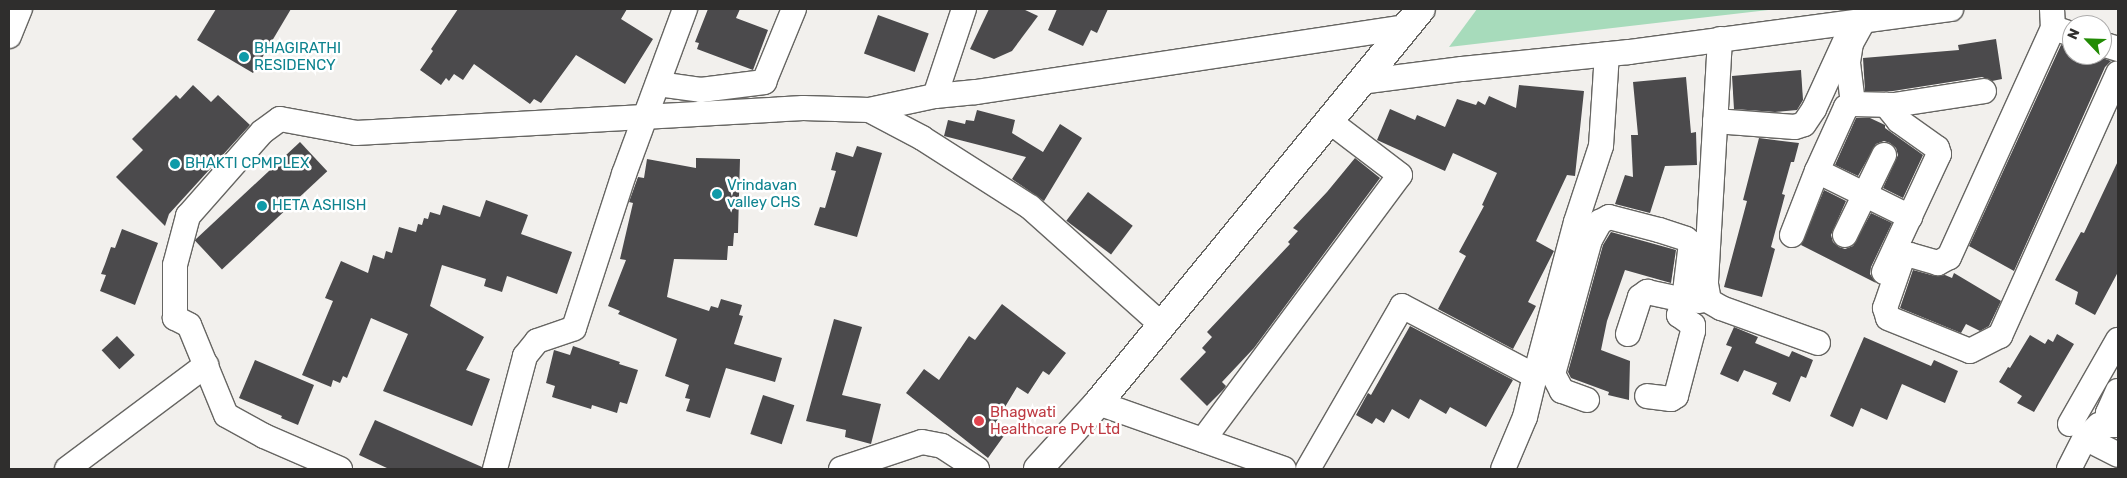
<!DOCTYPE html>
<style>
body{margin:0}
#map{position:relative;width:2127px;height:478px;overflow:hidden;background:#f2f0ed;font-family:Rubik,sans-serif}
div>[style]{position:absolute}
.green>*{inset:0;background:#a7dbbb}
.building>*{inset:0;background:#4b4a4c;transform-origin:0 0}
.roads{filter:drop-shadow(1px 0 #666562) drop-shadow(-1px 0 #666562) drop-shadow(0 1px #666562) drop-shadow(0 -1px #666562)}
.minor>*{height:24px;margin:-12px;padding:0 12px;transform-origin:12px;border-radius:12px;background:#fff}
.major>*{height:28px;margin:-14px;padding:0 14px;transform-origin:14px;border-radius:14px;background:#fff}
.dots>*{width:14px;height:14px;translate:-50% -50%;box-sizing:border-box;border:2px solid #fff;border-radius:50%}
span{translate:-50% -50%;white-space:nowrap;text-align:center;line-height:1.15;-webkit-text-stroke:5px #fff;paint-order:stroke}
.culture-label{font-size:15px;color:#0d838f}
.left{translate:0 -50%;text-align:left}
.health-label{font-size:15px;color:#be3a42}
.frame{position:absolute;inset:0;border:10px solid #2f2e2d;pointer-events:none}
.north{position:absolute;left:2062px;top:15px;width:50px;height:50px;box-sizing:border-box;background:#fff;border:1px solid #acabab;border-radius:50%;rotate:294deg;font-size:14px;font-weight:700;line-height:20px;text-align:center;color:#2f2e2d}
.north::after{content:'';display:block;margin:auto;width:18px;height:22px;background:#228b04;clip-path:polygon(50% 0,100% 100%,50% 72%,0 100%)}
</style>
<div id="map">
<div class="green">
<div style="clip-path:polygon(1477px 9px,1777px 9px,1449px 47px)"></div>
</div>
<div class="building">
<div style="clip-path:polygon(216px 9px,291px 9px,253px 73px,197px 40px)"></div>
<div style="clip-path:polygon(458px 9px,627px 9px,621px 19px,653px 39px,625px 84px,576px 55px,541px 103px,534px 99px,530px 104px,474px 64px,463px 80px,454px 74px,449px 81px,446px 78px,441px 85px,420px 70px,433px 51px,431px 49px)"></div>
<div style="clip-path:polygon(708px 9px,740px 9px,736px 18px,768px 30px,753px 70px,697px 49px,699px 43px,695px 42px)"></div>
<div style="clip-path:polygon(989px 9px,1023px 9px,1038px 16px,1012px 51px,994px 59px,970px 49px)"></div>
<div style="clip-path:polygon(1057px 9px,1108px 9px,1097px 33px,1091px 30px,1083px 46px,1048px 30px)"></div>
<div style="left:878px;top:15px;width:54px;height:41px;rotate:20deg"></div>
<div style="clip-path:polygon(1996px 39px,2002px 79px,1992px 81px,1982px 77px,1893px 91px,1865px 91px,1863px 58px,1959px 50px,1958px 45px)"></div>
<div style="clip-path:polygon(2061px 45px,2072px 47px,2072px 55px,2094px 55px,2111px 61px,2105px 67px,2014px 271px,1969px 246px)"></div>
<div style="clip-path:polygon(1801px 70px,1803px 100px,1797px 110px,1775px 112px,1734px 109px,1732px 76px)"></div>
<div style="clip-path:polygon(1686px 77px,1691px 133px,1696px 132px,1697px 165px,1665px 166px,1650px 213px,1615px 204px,1625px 175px,1633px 177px,1631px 135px,1638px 135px,1633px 82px)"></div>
<div style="clip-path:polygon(193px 85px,211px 102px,218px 95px,250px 125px,169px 214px,165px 226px,116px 177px,143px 150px,132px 139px,176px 95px,180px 99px)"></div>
<div style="clip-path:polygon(1519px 85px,1584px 91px,1575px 176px,1567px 175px,1536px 241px,1554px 251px,1528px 302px,1536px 306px,1513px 349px,1438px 309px,1466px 256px,1459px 252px,1484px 206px,1482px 205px,1497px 173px,1453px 153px,1445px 171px,1377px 140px,1390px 109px,1415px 120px,1417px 115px,1445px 127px,1457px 99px,1476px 105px,1478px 101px,1485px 105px,1489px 96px,1516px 108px)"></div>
<div style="clip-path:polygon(977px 110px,1015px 120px,1012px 133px,1043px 152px,1060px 124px,1082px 138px,1044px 201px,1012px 179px,1026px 157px,944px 136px,948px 120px,965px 124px,966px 120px,974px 121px)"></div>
<div style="clip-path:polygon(1856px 118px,1870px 118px,1885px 125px,1885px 128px,1923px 155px,1903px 198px,1883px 188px,1898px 155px,1896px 148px,1890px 143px,1884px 141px,1876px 144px,1858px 176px,1835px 165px)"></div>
<div style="clip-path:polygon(1759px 138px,1799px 143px,1794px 162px,1791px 162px,1782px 194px,1785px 195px,1771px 247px,1775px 249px,1762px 297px,1724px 287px,1747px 201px,1743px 200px)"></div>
<div style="left:300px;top:142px;width:40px;height:144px;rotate:47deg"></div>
<div style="clip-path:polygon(857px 146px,882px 153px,857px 237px,814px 225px,820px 207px,825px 208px,836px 171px,831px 170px,836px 152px,853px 157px)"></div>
<div style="clip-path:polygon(696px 158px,740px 159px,738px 233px,734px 233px,733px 246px,728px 246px,727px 260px,674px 259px,667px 297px,709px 311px,711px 306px,718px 308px,721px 299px,742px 305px,739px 315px,743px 316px,734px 344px,782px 358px,775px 382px,726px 368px,710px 418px,686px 411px,690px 399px,685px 398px,689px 385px,665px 376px,677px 339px,618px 314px,620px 311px,608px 306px,626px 260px,620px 259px,633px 203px,629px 202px,638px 177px,644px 178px,647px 159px,696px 168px)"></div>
<div style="clip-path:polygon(1355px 158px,1380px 178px,1254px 348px,1222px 382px,1226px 386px,1224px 389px,1207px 406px,1180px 379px,1206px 352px,1202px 348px,1212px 337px,1207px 332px,1290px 244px,1288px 242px,1298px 231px,1293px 228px,1327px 192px)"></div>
<div style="clip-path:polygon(2118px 161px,2118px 272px,2095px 315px,2075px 304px,2078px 292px,2055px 280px,2081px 232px,2084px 233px)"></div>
<div style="clip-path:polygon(1824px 190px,1846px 201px,1831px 235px,1833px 242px,1839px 247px,1845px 249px,1853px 246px,1871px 213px,1892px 223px,1871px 267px,1870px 274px,1876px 283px,1801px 245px)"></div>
<div style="left:1088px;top:192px;width:56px;height:36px;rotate:37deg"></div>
<div style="clip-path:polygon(486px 200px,528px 215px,521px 234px,572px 252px,557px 294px,507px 276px,502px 292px,484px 286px,486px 279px,442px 265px,430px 306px,484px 337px,466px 370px,490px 379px,472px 426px,383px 391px,408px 334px,371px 318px,347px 378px,343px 376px,340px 383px,333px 380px,331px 387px,302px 375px,333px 301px,325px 298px,341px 261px,368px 273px,373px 255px,384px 259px,386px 251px,392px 253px,399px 227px,416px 232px,418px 224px,422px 225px,424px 218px,428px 219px,430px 212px,440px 215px,443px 205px,480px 217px)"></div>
<div style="clip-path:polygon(122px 229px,158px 243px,135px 305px,100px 291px,106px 275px,101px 274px,105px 264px,111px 247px,115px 248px)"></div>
<div style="clip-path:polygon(1611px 232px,1676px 250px,1671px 283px,1625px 270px,1607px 321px,1601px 350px,1630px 361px,1629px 400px,1608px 395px,1609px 392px,1571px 378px,1568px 372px,1603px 245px)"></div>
<div style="clip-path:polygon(1913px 270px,1935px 276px,1945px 275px,1952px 278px,1954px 273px,2001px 301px,1989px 326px,1980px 331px,1966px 324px,1961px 333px,1900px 308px)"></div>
<div style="clip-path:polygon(1002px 304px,1066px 353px,1049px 375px,1043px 371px,1028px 394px,1017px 387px,996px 422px,1008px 430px,988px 458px,906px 393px,924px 369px,939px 380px,969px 336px,975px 340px)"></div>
<div style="clip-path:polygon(834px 319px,862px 327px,842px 395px,881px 404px,871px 444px,845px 437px,846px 430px,806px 421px)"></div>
<div style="clip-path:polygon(1410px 326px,1513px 380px,1486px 427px,1450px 407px,1446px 414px,1420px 399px,1409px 419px,1392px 409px,1384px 423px,1376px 418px,1372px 424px,1356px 415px,1368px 393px,1371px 395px)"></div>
<div style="clip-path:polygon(1734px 327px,1758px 337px,1755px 343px,1789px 357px,1792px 351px,1813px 360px,1806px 378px,1801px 376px,1790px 402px,1772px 394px,1777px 383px,1744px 370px,1738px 382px,1720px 374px,1732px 347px,1726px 345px)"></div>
<div style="clip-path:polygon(2057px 334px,2074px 344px,2034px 412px,2017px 403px,2022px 396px,1999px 382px,2008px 367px,2010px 368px,2030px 335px,2045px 344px,2048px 339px,2053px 342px)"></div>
<div style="left:117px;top:336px;width:26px;height:21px;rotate:47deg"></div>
<div style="clip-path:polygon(1864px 337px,1931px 366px,1934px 360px,1958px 371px,1945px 403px,1902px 384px,1887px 420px,1861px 408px,1853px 427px,1830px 416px)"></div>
<div style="clip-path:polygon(573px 346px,620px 362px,619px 364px,638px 370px,627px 404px,620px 402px,617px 413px,592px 405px,591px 409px,552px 397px,555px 386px,546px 383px,554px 350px,570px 355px)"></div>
<div style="clip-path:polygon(255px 360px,314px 385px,298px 425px,281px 418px,282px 416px,239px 398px)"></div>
<div style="left:763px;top:395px;width:33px;height:41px;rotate:18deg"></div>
<div style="clip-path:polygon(375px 420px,482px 467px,482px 469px,389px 469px,359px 455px)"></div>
</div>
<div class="roads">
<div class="minor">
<div style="left:2052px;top:9px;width:19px;rotate:87deg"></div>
<div style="left:2053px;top:28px;width:252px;rotate:114.4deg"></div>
<div style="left:1949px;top:257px;width:13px;rotate:151deg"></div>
<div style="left:1938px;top:263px;width:29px;rotate:-164deg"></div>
<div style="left:1910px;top:255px;width:9px;rotate:153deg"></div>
<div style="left:1902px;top:259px;width:52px;rotate:109.1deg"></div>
<div style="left:1885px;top:308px;width:10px;rotate:73deg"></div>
<div style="left:1888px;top:318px;width:88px;rotate:21.9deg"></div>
<div style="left:1970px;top:351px;width:34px;rotate:-27deg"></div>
<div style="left:2000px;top:336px;width:288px;rotate:-65.8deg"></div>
<div style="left:1864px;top:20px;width:26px;rotate:119deg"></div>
<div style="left:1851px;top:43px;width:20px;rotate:99deg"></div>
<div style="left:1848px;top:63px;width:41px;rotate:83deg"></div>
<div style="left:1853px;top:104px;width:41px;rotate:1.4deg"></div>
<div style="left:1894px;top:105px;width:91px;rotate:-8.8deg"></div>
<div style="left:2053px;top:28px;width:20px;rotate:18deg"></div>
<div style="left:9px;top:36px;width:29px;rotate:-68deg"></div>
<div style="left:1720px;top:39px;width:245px;rotate:93.3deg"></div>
<div style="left:1706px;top:284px;width:17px;rotate:80deg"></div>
<div style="left:1709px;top:301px;width:14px;rotate:30deg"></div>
<div style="left:1721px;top:308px;width:103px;rotate:19.8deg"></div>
<div style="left:2102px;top:44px;width:17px;rotate:17deg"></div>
<div style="left:1360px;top:82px;width:103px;rotate:-7.3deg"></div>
<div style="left:1462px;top:69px;width:168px;rotate:-5.8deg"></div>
<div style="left:1629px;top:52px;width:325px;rotate:-7.6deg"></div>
<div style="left:658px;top:84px;width:43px;rotate:7.9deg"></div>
<div style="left:701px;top:90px;width:64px;rotate:-7.2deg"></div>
<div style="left:764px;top:82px;width:79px;rotate:-67.7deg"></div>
<div style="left:935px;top:96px;width:92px;rotate:-71.6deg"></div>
<div style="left:869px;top:110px;width:60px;rotate:27.8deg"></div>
<div style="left:922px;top:138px;width:128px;rotate:32.6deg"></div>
<div style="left:1030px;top:207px;width:177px;rotate:41.8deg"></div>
<div style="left:1715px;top:121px;width:80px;rotate:4.3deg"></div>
<div style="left:1795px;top:127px;width:9px;rotate:-18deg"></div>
<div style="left:1804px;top:124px;width:18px;rotate:-56deg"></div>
<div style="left:1814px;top:109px;width:77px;rotate:-65.4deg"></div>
<div style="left:1817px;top:171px;width:104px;rotate:26.3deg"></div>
<div style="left:1792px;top:235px;width:69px;rotate:-68.7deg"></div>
<div style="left:1817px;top:171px;width:70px;rotate:-65.6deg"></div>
<div style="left:1846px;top:107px;width:8px;rotate:-23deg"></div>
<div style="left:1845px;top:235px;width:89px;rotate:-64deg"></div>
<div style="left:1884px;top:272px;width:130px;rotate:-65deg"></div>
<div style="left:1939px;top:154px;width:6px;rotate:-108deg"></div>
<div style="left:1937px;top:148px;width:47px;rotate:-144.6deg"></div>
<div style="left:1899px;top:121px;width:21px;rotate:-129deg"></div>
<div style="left:1628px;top:334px;width:39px;rotate:-72deg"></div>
<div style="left:1640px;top:297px;width:9px;rotate:-36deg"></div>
<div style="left:1647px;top:292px;width:38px;rotate:12deg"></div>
<div style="left:1684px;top:300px;width:16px;rotate:4deg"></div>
<div style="left:1535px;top:376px;width:159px;rotate:-75.1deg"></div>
<div style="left:1576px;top:222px;width:80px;rotate:-71.8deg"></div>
<div style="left:1601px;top:146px;width:92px;rotate:-86.3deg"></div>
<div style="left:1587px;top:400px;width:27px;rotate:-160deg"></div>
<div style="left:1562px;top:391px;width:19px;rotate:-118deg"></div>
<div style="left:1553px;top:374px;width:139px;rotate:-74.6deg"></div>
<div style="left:1590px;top:240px;width:21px;rotate:-61deg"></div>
<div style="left:1600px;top:222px;width:10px;rotate:-29deg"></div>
<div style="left:1609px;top:217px;width:52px;rotate:14.6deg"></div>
<div style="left:1659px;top:230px;width:28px;rotate:18deg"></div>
<div style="left:1686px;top:239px;width:6px;rotate:39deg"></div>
<div style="left:1691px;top:243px;width:57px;rotate:97deg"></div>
<div style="left:1684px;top:300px;width:16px;rotate:108deg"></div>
<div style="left:1679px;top:315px;width:17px;rotate:36deg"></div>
<div style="left:1693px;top:325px;width:6px;rotate:90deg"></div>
<div style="left:1693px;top:331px;width:67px;rotate:104.7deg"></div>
<div style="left:1676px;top:396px;width:6px;rotate:149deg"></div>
<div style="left:1671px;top:399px;width:24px;rotate:-173deg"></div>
<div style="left:1098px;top:403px;width:197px;rotate:19.5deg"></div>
<div style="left:2070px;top:424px;width:97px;rotate:-60.3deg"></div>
<div style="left:2107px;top:425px;width:12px;rotate:-85deg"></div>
<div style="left:2108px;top:413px;width:24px;rotate:-66deg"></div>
<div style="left:2085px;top:438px;width:37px;rotate:27deg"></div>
<div style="left:1203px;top:440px;width:330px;rotate:-53.4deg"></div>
<div style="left:1400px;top:175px;width:89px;rotate:-142.7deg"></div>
<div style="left:67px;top:469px;width:174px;rotate:-36.8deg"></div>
<div style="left:340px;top:469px;width:83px;rotate:-156.5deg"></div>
<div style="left:264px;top:436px;width:43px;rotate:-151.1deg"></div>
<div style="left:226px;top:415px;width:97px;rotate:-112.3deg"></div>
<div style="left:189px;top:325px;width:16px;rotate:-153deg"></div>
<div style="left:175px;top:318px;width:53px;rotate:-90deg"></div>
<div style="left:175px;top:265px;width:51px;rotate:-75.1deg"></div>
<div style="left:188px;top:216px;width:112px;rotate:-48.6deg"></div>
<div style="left:262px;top:132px;width:22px;rotate:-36deg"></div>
<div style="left:280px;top:119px;width:77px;rotate:10.4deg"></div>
<div style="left:356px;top:133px;width:448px;rotate:-3.2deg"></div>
<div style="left:803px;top:108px;width:66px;rotate:1.7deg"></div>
<div style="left:869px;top:110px;width:67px;rotate:-12deg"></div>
<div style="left:935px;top:96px;width:41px;rotate:-5.6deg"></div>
<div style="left:976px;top:92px;width:437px;rotate:-8.6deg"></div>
<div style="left:495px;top:469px;width:117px;rotate:-75.1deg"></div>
<div style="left:525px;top:356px;width:19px;rotate:-51deg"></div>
<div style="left:537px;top:341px;width:39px;rotate:-19deg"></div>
<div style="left:574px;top:328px;width:162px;rotate:-72deg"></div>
<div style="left:624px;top:174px;width:176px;rotate:-69.7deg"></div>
<div style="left:841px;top:469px;width:85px;rotate:-18.4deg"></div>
<div style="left:922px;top:442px;width:20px;rotate:11deg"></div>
<div style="left:942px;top:446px;width:42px;rotate:33.3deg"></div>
<div style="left:1308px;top:469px;width:188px;rotate:-60deg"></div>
<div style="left:1402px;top:306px;width:150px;rotate:27.8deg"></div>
<div style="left:1535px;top:376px;width:42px;rotate:103.7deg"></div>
<div style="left:1525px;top:417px;width:56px;rotate:112.9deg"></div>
<div style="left:2069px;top:469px;width:35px;rotate:-63deg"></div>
<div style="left:2085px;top:438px;width:19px;rotate:-43deg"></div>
<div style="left:2099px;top:425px;width:19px"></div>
</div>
<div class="major">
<div style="left:1038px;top:469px;width:89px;rotate:-47.7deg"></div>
<div style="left:1098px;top:403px;width:509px;rotate:-50.66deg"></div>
</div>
</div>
<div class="dots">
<div style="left:244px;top:57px;background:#0f9aa8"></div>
<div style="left:175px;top:164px;background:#0f9aa8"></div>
<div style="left:717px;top:194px;background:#0f9aa8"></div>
<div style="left:262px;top:206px;background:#0f9aa8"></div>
<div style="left:979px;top:421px;background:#e0444e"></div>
</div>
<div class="culture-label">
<span class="left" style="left:254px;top:57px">BHAGIRATHI<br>RESIDENCY</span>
<span class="left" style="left:185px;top:164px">BHAKTI CPMPLEX</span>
<span class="left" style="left:727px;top:194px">Vrindavan<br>valley CHS</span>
<span class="left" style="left:272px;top:206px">HETA ASHISH</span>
</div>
<div class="health-label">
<span class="left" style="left:990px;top:421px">Bhagwati<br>Healthcare Pvt Ltd</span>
</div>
<div class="frame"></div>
<div class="north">N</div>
</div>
